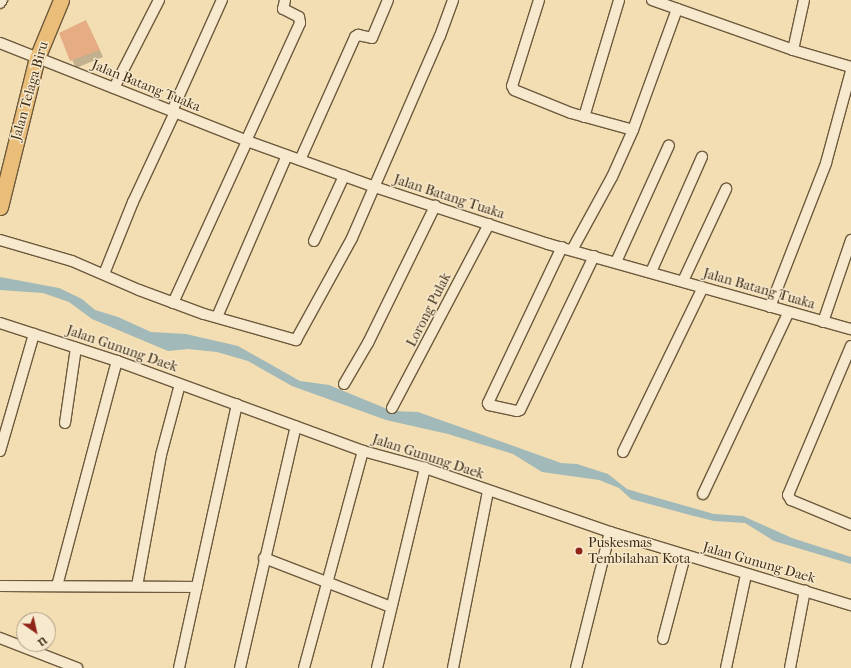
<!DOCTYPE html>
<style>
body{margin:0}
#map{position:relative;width:851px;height:668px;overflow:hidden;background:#f3ddb2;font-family:"IM FELL French Canon",serif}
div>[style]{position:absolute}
.water>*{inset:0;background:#a1b9b8}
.shadow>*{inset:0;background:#0003}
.building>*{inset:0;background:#e6ad84}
.roads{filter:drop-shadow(1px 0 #6d5a3d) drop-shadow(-1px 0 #6d5a3d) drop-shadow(0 1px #6d5a3d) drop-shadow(0 -1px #6d5a3d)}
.minor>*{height:10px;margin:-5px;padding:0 5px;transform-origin:5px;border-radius:5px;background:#f7e9cd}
.highway>*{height:15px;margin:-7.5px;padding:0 7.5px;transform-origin:7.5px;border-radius:7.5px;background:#eabe79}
.dots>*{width:11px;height:11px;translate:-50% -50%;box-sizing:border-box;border:2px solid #f7e9cd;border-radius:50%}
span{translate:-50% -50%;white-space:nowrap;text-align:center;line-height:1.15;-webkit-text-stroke:3px #f7e9cd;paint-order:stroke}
.street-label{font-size:14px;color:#402e16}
.poi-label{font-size:14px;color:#402e16}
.left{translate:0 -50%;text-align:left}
.north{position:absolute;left:16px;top:612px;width:40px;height:40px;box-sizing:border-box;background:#f7e9cd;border:1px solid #ae9e84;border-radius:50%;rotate:146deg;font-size:11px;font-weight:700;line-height:16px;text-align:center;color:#402e16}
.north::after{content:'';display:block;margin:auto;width:14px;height:18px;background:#8f2418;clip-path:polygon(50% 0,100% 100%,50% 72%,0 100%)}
</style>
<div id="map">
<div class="water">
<div style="clip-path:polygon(0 277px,59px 288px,82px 299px,95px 310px,118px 317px,151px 332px,186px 334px,238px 346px,300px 381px,329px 385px,392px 411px,418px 412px,561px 463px,577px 464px,608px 474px,627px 489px,640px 493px,714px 514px,743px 516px,792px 538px,851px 557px,851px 564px,774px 541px,745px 523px,714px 521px,690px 515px,631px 499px,619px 488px,599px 480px,542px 472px,513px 454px,448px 434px,386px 420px,292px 386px,248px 361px,217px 352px,188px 349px,168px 351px,92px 319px,69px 302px,43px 293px,0 290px)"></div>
</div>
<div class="shadow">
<div style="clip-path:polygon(90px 29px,103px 57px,76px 68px,60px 34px)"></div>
</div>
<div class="building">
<div style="clip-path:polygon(86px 20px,100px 50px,70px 61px,59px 33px)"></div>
</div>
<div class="roads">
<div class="minor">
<div style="left:539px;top:0;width:90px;rotate:107.4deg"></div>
<div style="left:512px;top:86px;width:4px;rotate:63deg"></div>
<div style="left:514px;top:90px;width:61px;rotate:22deg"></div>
<div style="left:571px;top:113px;width:64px;rotate:15.3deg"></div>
<div style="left:652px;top:0;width:150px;rotate:19.5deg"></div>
<div style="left:793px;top:50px;width:60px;rotate:16.3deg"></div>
<div style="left:0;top:3px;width:4px;rotate:-56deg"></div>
<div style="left:0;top:43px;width:266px;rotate:21.6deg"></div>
<div style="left:247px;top:141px;width:136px;rotate:19.8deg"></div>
<div style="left:375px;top:187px;width:182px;rotate:18.2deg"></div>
<div style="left:548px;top:244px;width:315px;rotate:15.7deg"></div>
<div style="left:793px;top:50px;width:51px;rotate:-77.6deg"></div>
<div style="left:114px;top:88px;width:99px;rotate:-62.9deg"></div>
<div style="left:172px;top:111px;width:122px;rotate:-65.8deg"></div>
<div style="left:584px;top:117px;width:122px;rotate:-73.3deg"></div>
<div style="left:246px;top:141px;width:130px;rotate:-65.4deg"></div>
<div style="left:300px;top:23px;width:6px;rotate:-99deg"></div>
<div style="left:299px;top:17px;width:18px;rotate:-153deg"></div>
<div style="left:283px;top:9px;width:9px;rotate:-77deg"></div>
<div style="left:300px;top:160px;width:135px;rotate:-65.9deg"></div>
<div style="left:355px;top:37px;width:4px;rotate:-34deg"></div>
<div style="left:358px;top:35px;width:14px;rotate:12deg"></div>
<div style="left:372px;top:38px;width:41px;rotate:-67.2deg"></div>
<div style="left:0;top:240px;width:75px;rotate:16.3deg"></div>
<div style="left:72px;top:261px;width:73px;rotate:23.4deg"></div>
<div style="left:139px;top:290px;width:69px;rotate:20.3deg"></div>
<div style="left:204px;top:314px;width:96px;rotate:15.8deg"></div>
<div style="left:296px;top:340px;width:116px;rotate:-61.2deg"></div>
<div style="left:352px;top:238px;width:220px;rotate:-66.5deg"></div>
<div style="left:440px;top:36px;width:38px;rotate:-70deg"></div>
<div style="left:314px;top:241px;width:72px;rotate:-65.2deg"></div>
<div style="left:562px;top:247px;width:173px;rotate:115.4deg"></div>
<div style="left:488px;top:403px;width:2px;rotate:63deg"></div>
<div style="left:489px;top:405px;width:29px;rotate:12deg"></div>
<div style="left:517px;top:411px;width:3px;rotate:-18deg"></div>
<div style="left:520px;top:410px;width:171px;rotate:-64.3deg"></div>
<div style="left:572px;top:250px;width:83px;rotate:-61.3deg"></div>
<div style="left:612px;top:177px;width:51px;rotate:-65.9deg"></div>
<div style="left:633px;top:130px;width:129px;rotate:-70deg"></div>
<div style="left:616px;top:262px;width:128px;rotate:-65.6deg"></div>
<div style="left:651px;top:272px;width:126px;rotate:-66.1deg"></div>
<div style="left:104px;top:274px;width:78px;rotate:-68.1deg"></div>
<div style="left:133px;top:202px;width:99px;rotate:-65deg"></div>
<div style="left:683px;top:281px;width:102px;rotate:-64.9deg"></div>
<div style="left:173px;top:303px;width:178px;rotate:-65.4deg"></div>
<div style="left:770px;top:307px;width:155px;rotate:-68.7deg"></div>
<div style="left:826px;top:163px;width:95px;rotate:-74.8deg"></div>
<div style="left:217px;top:317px;width:176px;rotate:-66.6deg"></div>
<div style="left:823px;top:322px;width:87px;rotate:-71.1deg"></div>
<div style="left:0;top:323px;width:123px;rotate:18deg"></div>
<div style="left:117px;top:361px;width:262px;rotate:20.1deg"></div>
<div style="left:363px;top:451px;width:64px;rotate:15.3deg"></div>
<div style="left:425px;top:468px;width:196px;rotate:19.1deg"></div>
<div style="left:610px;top:532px;width:252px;rotate:16.9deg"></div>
<div style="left:851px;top:346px;width:162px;rotate:112.9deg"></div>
<div style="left:788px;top:495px;width:6px;rotate:59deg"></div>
<div style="left:791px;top:500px;width:65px;rotate:22.6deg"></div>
<div style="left:344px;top:384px;width:48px;rotate:-59.7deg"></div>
<div style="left:368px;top:343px;width:153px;rotate:-63.9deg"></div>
<div style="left:392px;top:408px;width:208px;rotate:-62.2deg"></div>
<div style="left:65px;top:423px;width:76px;rotate:-81.7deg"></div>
<div style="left:0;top:451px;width:122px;rotate:-73.8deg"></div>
<div style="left:623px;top:452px;width:183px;rotate:-64.1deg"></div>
<div style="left:703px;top:494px;width:200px;rotate:-64.8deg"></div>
<div style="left:264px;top:558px;width:136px;rotate:21.1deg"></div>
<div style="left:0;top:586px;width:197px;rotate:0.3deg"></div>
<div style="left:57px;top:586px;width:233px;rotate:-75.1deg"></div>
<div style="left:137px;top:586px;width:133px;rotate:-79.6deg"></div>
<div style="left:161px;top:455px;width:73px;rotate:-75deg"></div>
<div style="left:0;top:638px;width:83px;rotate:21.3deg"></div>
<div style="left:663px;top:639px;width:86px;rotate:-75.2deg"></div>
<div style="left:179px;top:668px;width:270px;rotate:-77.6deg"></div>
<div style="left:240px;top:668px;width:248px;rotate:-77deg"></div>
<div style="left:304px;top:668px;width:225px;rotate:-74.8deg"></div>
<div style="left:377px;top:668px;width:206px;rotate:-76.5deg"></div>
<div style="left:453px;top:668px;width:180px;rotate:-78.8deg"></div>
<div style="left:576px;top:668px;width:140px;rotate:-76deg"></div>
<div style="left:726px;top:668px;width:95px;rotate:-77.9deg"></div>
<div style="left:790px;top:668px;width:79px;rotate:-79.1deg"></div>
</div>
<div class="highway">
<div style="left:0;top:207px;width:154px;rotate:-76.1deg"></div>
<div style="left:37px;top:58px;width:63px;rotate:-67.5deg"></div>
</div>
</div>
<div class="dots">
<div style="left:579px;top:551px;background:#8f2418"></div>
</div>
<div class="street-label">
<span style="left:146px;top:86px;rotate:22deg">Jalan Batang Tuaka</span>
<span style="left:30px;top:91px;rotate:-74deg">Jalan Telaga Biru</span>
<span style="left:449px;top:197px;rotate:18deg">Jalan Batang Tuaka</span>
<span style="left:759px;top:289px;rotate:16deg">Jalan Batang Tuaka</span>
<span style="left:429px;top:310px;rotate:-63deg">Lorong Pulak</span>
<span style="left:122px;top:349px;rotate:19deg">Jalan Gunung Daek</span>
<span style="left:428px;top:457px;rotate:18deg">Jalan Gunung Daek</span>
<span style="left:759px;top:563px;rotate:16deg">Jalan Gunung Daek</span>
</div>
<div class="poi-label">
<span class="left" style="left:588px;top:551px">Puskesmas<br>Tembilahan Kota</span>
</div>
<div class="north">U</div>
</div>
